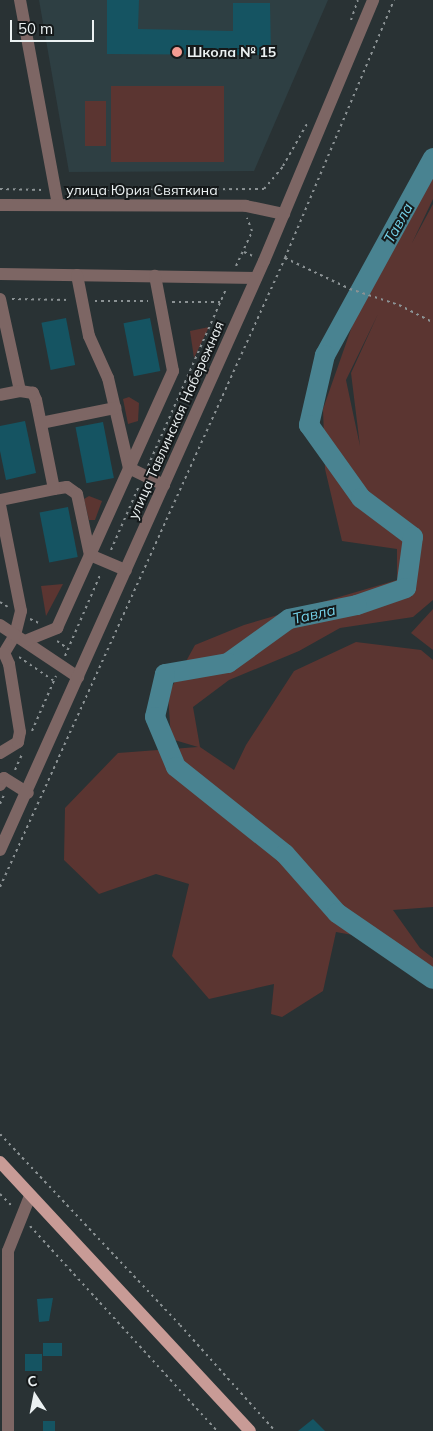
<!DOCTYPE html>
<meta charset="utf-8">
<style>
body{margin:0}
#map{position:relative;width:433px;height:1431px;overflow:hidden;background:#293234;font-family:Mulish,sans-serif}
div>[style]{position:absolute}
.built>*{inset:0;background:#2e3f43}
.green>*{inset:0;background:#5b3531;transform-origin:0 0}
.river>*{height:20px;margin:-10px;padding:0 10px;transform-origin:10px;border-radius:10px;background:#498391}
.building>*{inset:0;background:#155462;transform-origin:0 0}
.path>*{height:2px;margin-top:-1px;transform-origin:0;background:repeating-linear-gradient(90deg,#8b9294 0 2.5px,transparent 0 6.5px)}
.minor>*{height:12px;margin:-6px;padding:0 6px;transform-origin:6px;border-radius:6px;background:#7d6664}
.major>*{height:12px;margin:-6px;padding:0 6px;transform-origin:6px;border-radius:6px;background:#c89b96}
.dots>*{width:14px;height:14px;translate:-50% -50%;box-sizing:border-box;border:2px solid #15191a;border-radius:50%}
span{translate:-50% -50%;white-space:nowrap;text-align:center;line-height:1.15;-webkit-text-stroke:4px #15191a;paint-order:stroke}
.poi-label{font-size:14px;color:#ebf1f2;font-weight:700}
.left{translate:0 -50%;text-align:left}
.street-label{font-size:14px;color:#ebf1f2}
.water-label{font-size:15px;color:#74d1e8;font-style:italic}
.north{position:absolute;left:10px;top:1371px;width:50px;height:50px;-webkit-text-stroke:4px #15191a;paint-order:stroke;rotate:349deg;font-size:14px;font-weight:700;line-height:20px;text-align:center;color:#ebf1f2}
.north::after{content:'';display:block;margin:auto;width:18px;height:22px;background:#ebf1f2;clip-path:polygon(50% 0,100% 100%,50% 72%,0 100%)}
.scale{position:absolute;left:10px;top:20px;width:84px;height:22px;box-sizing:border-box;border:2px solid #ebf1f2;border-top:0;padding-left:6px;font-size:15px;line-height:18px;white-space:nowrap;color:#ebf1f2;-webkit-text-stroke:4px #15191a;paint-order:stroke}
</style>
<div id="map">
<div class="built">
<div style="clip-path:polygon(39px 0,328px 0,254px 171px,69px 172px)"></div>
</div>
<div class="green">
<div style="left:111px;top:86px;width:113px;height:76px"></div>
<div style="left:85px;top:101px;width:21px;height:45px"></div>
<div style="clip-path:polygon(evenodd,433px 149px,433px 199px,412px 243px,433px 204px,433px 600px,413px 617px,340px 628px,299px 651px,229px 680px,193px 707px,200px 747px,234px 770px,246px 745px,294px 671px,356px 642px,421px 650px,433px 660px,433px 907px,393px 910px,420px 948px,433px 958px,433px 986px,388px 957px,391px 942px,336px 932px,323px 991px,282px 1017px,271px 1014px,274px 984px,209px 999px,172px 956px,189px 884px,156px 874px,99px 894px,64px 860px,65px 808px,118px 753px,198px 747px,171px 739px,168px 694px,195px 645px,244px 625px,397px 580px,397px 549px,342px 541px,325px 469px,323px 409px,391px 215px,433px 149px,378px 314px,351px 373px,360px 446px,346px 380px,378px 314px)"></div>
<div style="clip-path:polygon(209px 327px,194px 358px,190px 331px)"></div>
<div style="clip-path:polygon(129px 397px,139px 403px,138px 421px,128px 424px,123px 399px)"></div>
<div style="clip-path:polygon(89px 496px,102px 501px,95px 520px,89px 520px,84px 499px)"></div>
<div style="clip-path:polygon(63px 584px,46px 616px,41px 586px)"></div>
<div style="clip-path:polygon(433px 609px,433px 650px,411px 633px)"></div>
</div>
<div class="river">
<div style="left:433px;top:158px;width:225px;rotate:118.7deg"></div>
<div style="left:325px;top:355px;width:72px;rotate:102.9deg"></div>
<div style="left:309px;top:425px;width:90px;rotate:54.5deg"></div>
<div style="left:361px;top:498px;width:65px;rotate:36.9deg"></div>
<div style="left:413px;top:537px;width:51px;rotate:97.8deg"></div>
<div style="left:406px;top:588px;width:52px;rotate:160.9deg"></div>
<div style="left:357px;top:605px;width:69px;rotate:168.4deg"></div>
<div style="left:289px;top:619px;width:75px;rotate:144.2deg"></div>
<div style="left:228px;top:663px;width:64px;rotate:170.1deg"></div>
<div style="left:165px;top:674px;width:44px;rotate:103.1deg"></div>
<div style="left:155px;top:717px;width:54px;rotate:67.2deg"></div>
<div style="left:176px;top:767px;width:139px;rotate:38.6deg"></div>
<div style="left:285px;top:854px;width:79px;rotate:48.6deg"></div>
<div style="left:337px;top:913px;width:116px;rotate:34.5deg"></div>
</div>
<div class="building">
<div style="clip-path:polygon(107px 0,139px 0,138px 29px,233px 31px,233px 3px,270px 3px,271px 55px,107px 54px)"></div>
<div style="left:66px;top:318px;width:48px;height:25px;rotate:79deg"></div>
<div style="left:150px;top:318px;width:54px;height:27px;rotate:79deg"></div>
<div style="clip-path:polygon(25px 421px,36px 473px,6px 480px,0 451px,0 426px)"></div>
<div style="left:103px;top:422px;width:57px;height:28px;rotate:79deg"></div>
<div style="left:68px;top:507px;width:51px;height:29px;rotate:79deg"></div>
<div style="clip-path:polygon(53px 1298px,49px 1321px,39px 1322px,37px 1299px)"></div>
<div style="left:62px;top:1343px;width:13px;height:19px;rotate:90deg"></div>
<div style="left:25px;top:1354px;width:17px;height:17px"></div>
<div style="clip-path:polygon(313px 1419px,325px 1431px,298px 1431px)"></div>
<div style="left:43px;top:1421px;width:12px;height:10px"></div>
</div>
<div class="path">
<div style="left:351px;top:20px;width:21px;rotate:-71deg"></div>
<div style="left:0;top:189px;width:43px;rotate:1.3deg"></div>
<div style="left:67px;top:190px;width:197px;rotate:-0.3deg"></div>
<div style="left:264px;top:189px;width:30px;rotate:-50deg"></div>
<div style="left:283px;top:166px;width:51px;rotate:-60.4deg"></div>
<div style="left:244px;top:252px;width:10px;rotate:24deg"></div>
<div style="left:285px;top:258px;width:72px;rotate:25.5deg"></div>
<div style="left:350px;top:289px;width:52px;rotate:18.1deg"></div>
<div style="left:399px;top:305px;width:38px;rotate:27deg"></div>
<div style="left:236px;top:266px;width:38px;rotate:-65deg"></div>
<div style="left:252px;top:231px;width:14px;rotate:-111deg"></div>
<div style="left:12px;top:299px;width:58px;rotate:1deg"></div>
<div style="left:95px;top:301px;width:53px"></div>
<div style="left:172px;top:302px;width:48px"></div>
<div style="left:148px;top:466px;width:193px;rotate:-66.2deg"></div>
<div style="left:111px;top:550px;width:70px;rotate:-66.4deg"></div>
<div style="left:0;top:602px;width:9px;rotate:32deg"></div>
<div style="left:30px;top:619px;width:10px;rotate:24deg"></div>
<div style="left:57px;top:641px;width:12px;rotate:35deg"></div>
<div style="left:65px;top:656px;width:90px;rotate:-66.6deg"></div>
<div style="left:19px;top:657px;width:42px;rotate:34.4deg"></div>
<div style="left:32px;top:731px;width:60px;rotate:-66.4deg"></div>
<div style="left:15px;top:770px;width:17px;rotate:-66deg"></div>
<div style="left:0;top:804px;width:10px;rotate:-66deg"></div>
<div style="left:0;top:887px;width:691px;rotate:-65.62deg"></div>
<div style="left:285px;top:258px;width:280px;rotate:-67.1deg"></div>
<div style="left:0;top:1134px;width:262px;rotate:46.7deg"></div>
<div style="left:180px;top:1325px;width:142px;rotate:48.1deg"></div>
<div style="left:0;top:1194px;width:18px;rotate:45deg"></div>
<div style="left:30px;top:1226px;width:277px;rotate:47.6deg"></div>
</div>
<div class="minor">
<div style="left:20px;top:0;width:208px;rotate:79.5deg"></div>
<div style="left:0;top:205px;width:246px;rotate:0.2deg"></div>
<div style="left:246px;top:206px;width:39px;rotate:12deg"></div>
<div style="left:0;top:274px;width:256px;rotate:0.9deg"></div>
<div style="left:77px;top:275px;width:62px;rotate:78.9deg"></div>
<div style="left:89px;top:336px;width:46px;rotate:65.7deg"></div>
<div style="left:108px;top:378px;width:92px;rotate:76.9deg"></div>
<div style="left:129px;top:468px;width:39px;rotate:26deg"></div>
<div style="left:0;top:299px;width:94px;rotate:77.7deg"></div>
<div style="left:20px;top:391px;width:20px;rotate:169deg"></div>
<div style="left:41px;top:423px;width:76px;rotate:-11.5deg"></div>
<div style="left:54px;top:489px;width:13px;rotate:-9deg"></div>
<div style="left:67px;top:487px;width:12px;rotate:35deg"></div>
<div style="left:77px;top:494px;width:62px;rotate:78deg"></div>
<div style="left:90px;top:555px;width:39px;rotate:23deg"></div>
<div style="left:0;top:500px;width:55px;rotate:-11.5deg"></div>
<div style="left:54px;top:489px;width:91px;rotate:-101.4deg"></div>
<div style="left:36px;top:400px;width:8px;rotate:-113deg"></div>
<div style="left:33px;top:393px;width:13px;rotate:-171deg"></div>
<div style="left:0;top:505px;width:108px;rotate:78.8deg"></div>
<div style="left:21px;top:611px;width:25px;rotate:104deg"></div>
<div style="left:15px;top:635px;width:21px;rotate:121deg"></div>
<div style="left:0;top:625px;width:94px;rotate:33.7deg"></div>
<div style="left:25px;top:641px;width:35px;rotate:-22deg"></div>
<div style="left:57px;top:628px;width:282px;rotate:-65.7deg"></div>
<div style="left:173px;top:371px;width:97px;rotate:-100.7deg"></div>
<div style="left:0;top:753px;width:21px;rotate:-31deg"></div>
<div style="left:18px;top:742px;width:10px;rotate:-79deg"></div>
<div style="left:20px;top:732px;width:69px;rotate:-99.2deg"></div>
<div style="left:9px;top:664px;width:12px;rotate:-114deg"></div>
<div style="left:0;top:785px;width:8px;rotate:-60deg"></div>
<div style="left:4px;top:778px;width:28px;rotate:32deg"></div>
<div style="left:0;top:850px;width:645px;rotate:-65.86deg"></div>
<div style="left:264px;top:261px;width:283px;rotate:-67.3deg"></div>
<div style="left:8px;top:1431px;width:180px;rotate:-90deg"></div>
<div style="left:8px;top:1251px;width:59px;rotate:-68.2deg"></div>
</div>
<div class="major">
<div style="left:0;top:1162px;width:367px;rotate:47.1deg"></div>
</div>
<div class="dots">
<div style="left:177px;top:52px;background:#f59c92"></div>
</div>
<div class="poi-label">
<span class="left" style="left:187px;top:52px">Школа № 15</span>
</div>
<div class="street-label">
<span style="left:142px;top:190px">улица Юрия Святкина</span>
<span style="left:176px;top:420px;rotate:-66deg">улица Тавлинская Набережная</span>
</div>
<div class="water-label">
<span style="left:398px;top:223px;rotate:-61deg">Тавла</span>
<span style="left:314px;top:614px;rotate:-13deg">Тавла</span>
</div>
<div class="north">С</div>
<div class="scale">50 m</div>
</div>
